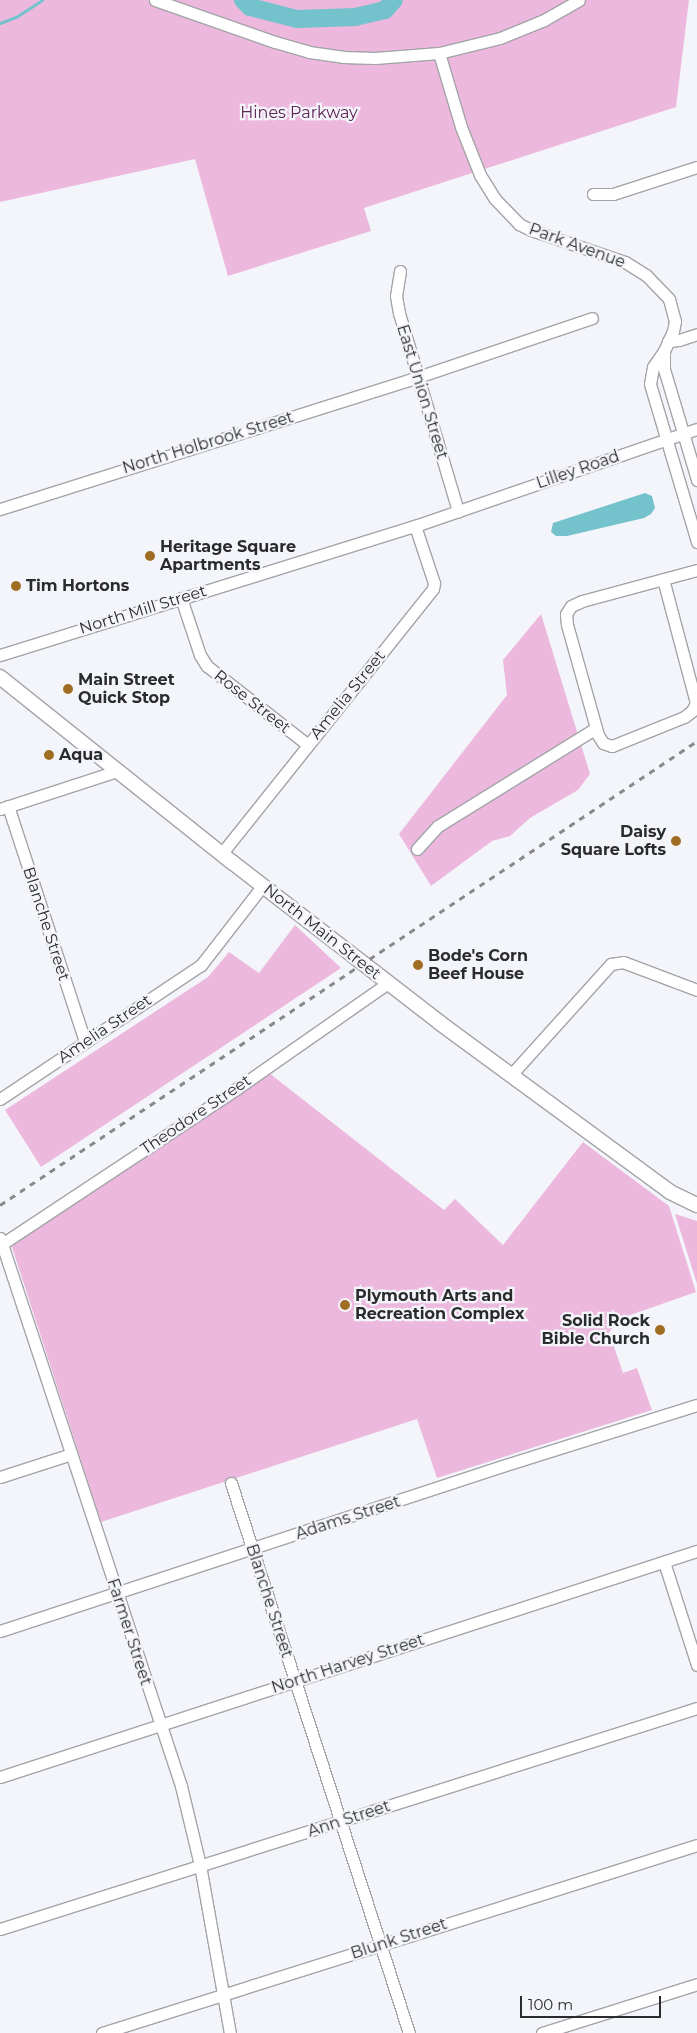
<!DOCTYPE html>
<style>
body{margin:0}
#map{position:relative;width:697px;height:2033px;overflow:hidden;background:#f4f5fa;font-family:Montserrat,sans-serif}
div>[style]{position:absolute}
.green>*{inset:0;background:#ecb8de}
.water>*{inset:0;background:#74c2cb}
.stream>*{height:3px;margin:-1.5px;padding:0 1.5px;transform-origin:1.5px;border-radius:1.5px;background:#74c2cb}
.river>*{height:18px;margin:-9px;padding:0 9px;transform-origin:9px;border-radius:9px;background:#74c2cb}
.roads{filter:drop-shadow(1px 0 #a3a4a8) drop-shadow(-1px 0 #a3a4a8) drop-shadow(0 1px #a3a4a8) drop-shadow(0 -1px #a3a4a8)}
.minor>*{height:11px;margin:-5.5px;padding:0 5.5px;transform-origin:5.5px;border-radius:5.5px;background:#fff}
.major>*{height:14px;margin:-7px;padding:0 7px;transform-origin:7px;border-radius:7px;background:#fff}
.rail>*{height:3px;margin-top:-1.5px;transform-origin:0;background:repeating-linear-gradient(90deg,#88898b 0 6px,transparent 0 12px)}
.dots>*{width:14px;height:14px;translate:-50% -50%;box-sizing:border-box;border:2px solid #f4f5fa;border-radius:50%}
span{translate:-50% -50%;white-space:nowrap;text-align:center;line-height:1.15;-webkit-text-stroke:4.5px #f4f5fa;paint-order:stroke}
.park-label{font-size:16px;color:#5f2354}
.street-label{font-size:16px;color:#2a2b2c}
.poi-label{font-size:16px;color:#2a2b2c;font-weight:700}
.left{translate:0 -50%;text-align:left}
.right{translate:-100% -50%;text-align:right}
.scale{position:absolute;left:520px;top:1996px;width:141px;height:22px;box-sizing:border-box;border:2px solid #2a2b2c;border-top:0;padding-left:6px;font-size:15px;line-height:18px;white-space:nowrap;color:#2a2b2c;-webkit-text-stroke:4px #f4f5fa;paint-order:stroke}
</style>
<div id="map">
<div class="green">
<div style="clip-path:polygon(0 0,689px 0,676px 107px,364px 208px,371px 231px,228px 276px,195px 159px,0 202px)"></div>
<div style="clip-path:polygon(541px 614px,590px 774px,578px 790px,530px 818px,510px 836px,492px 841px,431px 886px,399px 834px,507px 695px,503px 660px)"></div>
<div style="clip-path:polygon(295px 925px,341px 968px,41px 1167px,5px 1110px,208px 977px,229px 952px,259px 973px)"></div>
<div style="clip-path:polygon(269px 1073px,444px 1210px,455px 1199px,503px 1245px,583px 1142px,669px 1206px,696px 1292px,622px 1318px,609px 1332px,623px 1373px,637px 1368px,652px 1410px,437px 1478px,417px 1419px,101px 1522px,11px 1244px)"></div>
<div style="clip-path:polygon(675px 1214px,697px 1221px,697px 1284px)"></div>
</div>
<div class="water">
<div style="clip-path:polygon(645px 493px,652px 496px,655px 508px,651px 514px,644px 518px,567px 536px,556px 536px,551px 532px,553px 523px)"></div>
</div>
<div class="stream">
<div style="left:0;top:23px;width:17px;rotate:-21deg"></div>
<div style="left:16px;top:17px;width:31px;rotate:-33deg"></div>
</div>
<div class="river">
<div style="left:243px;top:0;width:10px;rotate:45deg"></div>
<div style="left:250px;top:7px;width:49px;rotate:14.3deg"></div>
<div style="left:297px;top:19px;width:58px;rotate:-2deg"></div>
<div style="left:355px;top:17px;width:31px;rotate:-13deg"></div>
<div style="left:385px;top:10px;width:13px;rotate:-48deg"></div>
</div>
<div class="roads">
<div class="minor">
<div style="left:155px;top:0;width:127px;rotate:19.3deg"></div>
<div style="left:275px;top:42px;width:35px;rotate:16deg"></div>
<div style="left:309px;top:52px;width:34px;rotate:8deg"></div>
<div style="left:343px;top:57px;width:32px;rotate:2deg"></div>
<div style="left:375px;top:58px;width:64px;rotate:-4.5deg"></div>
<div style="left:439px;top:53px;width:63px;rotate:-13.8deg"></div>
<div style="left:500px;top:38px;width:48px;rotate:-22.2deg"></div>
<div style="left:544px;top:20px;width:40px;rotate:-29.7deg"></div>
<div style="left:439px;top:53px;width:77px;rotate:73.4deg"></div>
<div style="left:461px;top:127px;width:52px;rotate:68.4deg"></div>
<div style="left:480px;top:175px;width:28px;rotate:58deg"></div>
<div style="left:495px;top:199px;width:35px;rotate:46deg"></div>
<div style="left:519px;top:224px;width:13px;rotate:27deg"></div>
<div style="left:531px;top:230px;width:99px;rotate:18.8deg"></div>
<div style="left:625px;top:262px;width:25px;rotate:32deg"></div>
<div style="left:646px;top:275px;width:33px;rotate:46deg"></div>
<div style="left:669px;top:299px;width:23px;rotate:75deg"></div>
<div style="left:675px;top:321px;width:10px;rotate:101deg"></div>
<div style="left:673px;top:331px;width:22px;rotate:114deg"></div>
<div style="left:664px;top:351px;width:19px;rotate:125deg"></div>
<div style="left:653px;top:367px;width:17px;rotate:100deg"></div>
<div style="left:650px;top:384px;width:165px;rotate:73.4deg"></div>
<div style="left:593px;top:194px;width:20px"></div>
<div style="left:613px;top:194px;width:88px;rotate:-17.8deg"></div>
<div style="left:400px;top:271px;width:25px;rotate:99deg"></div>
<div style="left:396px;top:296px;width:17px;rotate:80deg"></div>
<div style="left:399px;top:313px;width:207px;rotate:73.4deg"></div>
<div style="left:668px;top:341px;width:11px;rotate:-5deg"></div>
<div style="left:679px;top:340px;width:19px;rotate:-18deg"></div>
<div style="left:664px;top:351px;width:18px;rotate:90deg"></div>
<div style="left:664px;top:369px;width:116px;rotate:73.4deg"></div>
<div style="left:0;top:509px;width:429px;rotate:-17.5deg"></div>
<div style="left:409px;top:380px;width:193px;rotate:-18.7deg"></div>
<div style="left:663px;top:579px;width:128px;rotate:75.1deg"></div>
<div style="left:696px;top:703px;width:9px;rotate:117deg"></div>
<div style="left:692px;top:711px;width:10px;rotate:143deg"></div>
<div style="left:684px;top:717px;width:78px;rotate:158.1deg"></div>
<div style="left:612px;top:746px;width:9px;rotate:-162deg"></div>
<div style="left:603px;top:743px;width:9px;rotate:-122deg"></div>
<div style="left:598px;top:735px;width:114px;rotate:-105.7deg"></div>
<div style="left:567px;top:625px;width:11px;rotate:-95deg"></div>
<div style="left:566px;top:614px;width:9px;rotate:-58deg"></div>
<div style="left:571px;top:606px;width:12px;rotate:-24deg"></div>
<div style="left:582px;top:601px;width:119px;rotate:-15.1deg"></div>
<div style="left:181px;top:598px;width:60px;rotate:71.6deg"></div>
<div style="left:200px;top:655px;width:13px;rotate:58deg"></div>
<div style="left:207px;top:666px;width:128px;rotate:38deg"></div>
<div style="left:0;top:655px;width:435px;rotate:-17.3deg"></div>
<div style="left:415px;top:526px;width:298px;rotate:-19deg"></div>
<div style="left:8px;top:806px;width:248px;rotate:71.9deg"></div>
<div style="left:0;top:809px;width:123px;rotate:-18deg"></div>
<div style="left:417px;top:849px;width:31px;rotate:-48deg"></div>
<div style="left:438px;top:826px;width:186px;rotate:-31.8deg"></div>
<div style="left:222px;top:853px;width:338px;rotate:-51.4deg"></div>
<div style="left:433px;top:589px;width:6px;rotate:-81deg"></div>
<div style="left:434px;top:583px;width:60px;rotate:-108.4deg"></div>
<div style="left:510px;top:1076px;width:151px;rotate:-48deg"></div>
<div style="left:611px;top:964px;width:12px;rotate:-9deg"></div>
<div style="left:623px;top:962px;width:79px;rotate:20.7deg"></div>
<div style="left:0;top:1099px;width:242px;rotate:-33.7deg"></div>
<div style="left:201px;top:965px;width:101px;rotate:-52.2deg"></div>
<div style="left:0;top:1238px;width:577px;rotate:71.72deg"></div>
<div style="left:181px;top:1786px;width:81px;rotate:76.5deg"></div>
<div style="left:200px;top:1865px;width:171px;rotate:79.9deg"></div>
<div style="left:2px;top:1244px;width:281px;rotate:-33.5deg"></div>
<div style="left:236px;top:1089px;width:185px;rotate:-34.9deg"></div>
<div style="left:0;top:1477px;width:75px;rotate:-17.9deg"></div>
<div style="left:231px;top:1483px;width:578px;rotate:72.07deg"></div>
<div style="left:664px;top:1562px;width:108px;rotate:72.2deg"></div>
<div style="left:0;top:1631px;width:528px;rotate:-18.19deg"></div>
<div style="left:502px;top:1466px;width:204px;rotate:-17.4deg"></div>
<div style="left:0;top:1777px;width:733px;rotate:-17.97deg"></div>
<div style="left:0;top:1929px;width:731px;rotate:-17.59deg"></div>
<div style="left:102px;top:2033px;width:624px;rotate:-17.53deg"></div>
<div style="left:542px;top:2033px;width:163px;rotate:-17.5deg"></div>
</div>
<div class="major">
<div style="left:0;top:677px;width:297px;rotate:38.6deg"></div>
<div style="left:232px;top:862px;width:263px;rotate:37.7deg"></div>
<div style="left:440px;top:1023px;width:285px;rotate:36.3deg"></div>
<div style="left:670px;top:1192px;width:30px;rotate:26deg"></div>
</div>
</div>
<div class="rail">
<div style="left:0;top:1205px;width:837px;rotate:-33.65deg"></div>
</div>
<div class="dots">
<div style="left:150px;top:556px;background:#9f6e23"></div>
<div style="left:16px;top:586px;background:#9f6e23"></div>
<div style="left:68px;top:689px;background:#9f6e23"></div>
<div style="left:49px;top:755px;background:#9f6e23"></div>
<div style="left:676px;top:841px;background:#9f6e23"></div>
<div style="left:418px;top:965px;background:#9f6e23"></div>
<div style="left:345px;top:1305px;background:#9f6e23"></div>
<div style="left:660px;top:1330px;background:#9f6e23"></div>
</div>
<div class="park-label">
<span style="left:299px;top:113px">Hines Parkway</span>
</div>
<div class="street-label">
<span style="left:577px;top:246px;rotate:20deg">Park Avenue</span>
<span style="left:422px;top:392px;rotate:73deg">East Union Street</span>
<span style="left:208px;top:443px;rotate:-17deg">North Holbrook Street</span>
<span style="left:578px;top:470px;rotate:-19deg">Lilley Road</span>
<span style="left:143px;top:610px;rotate:-17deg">North Mill Street</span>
<span style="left:348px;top:695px;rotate:-51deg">Amelia Street</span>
<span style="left:252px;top:702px;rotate:38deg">Rose Street</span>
<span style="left:46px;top:924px;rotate:72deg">Blanche Street</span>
<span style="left:322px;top:932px;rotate:38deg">North Main Street</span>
<span style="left:105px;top:1029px;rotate:-34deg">Amelia Street</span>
<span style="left:196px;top:1115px;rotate:-34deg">Theodore Street</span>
<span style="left:348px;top:1518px;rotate:-18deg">Adams Street</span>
<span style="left:269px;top:1601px;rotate:72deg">Blanche Street</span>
<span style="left:129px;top:1632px;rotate:72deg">Farmer Street</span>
<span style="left:348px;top:1664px;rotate:-18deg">North Harvey Street</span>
<span style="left:349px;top:1819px;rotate:-18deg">Ann Street</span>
<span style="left:399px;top:1939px;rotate:-18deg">Blunk Street</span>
</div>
<div class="poi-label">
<span class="left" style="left:160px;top:556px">Heritage Square<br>Apartments</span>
<span class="left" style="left:26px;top:586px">Tim Hortons</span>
<span class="left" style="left:78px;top:689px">Main Street<br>Quick Stop</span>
<span class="left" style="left:59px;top:755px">Aqua</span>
<span class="right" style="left:666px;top:841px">Daisy<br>Square Lofts</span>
<span class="left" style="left:428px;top:965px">Bode's Corn<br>Beef House</span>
<span class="left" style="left:355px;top:1305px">Plymouth Arts and<br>Recreation Complex</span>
<span class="right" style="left:650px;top:1330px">Solid Rock<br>Bible Church</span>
</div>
<div class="scale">100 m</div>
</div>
